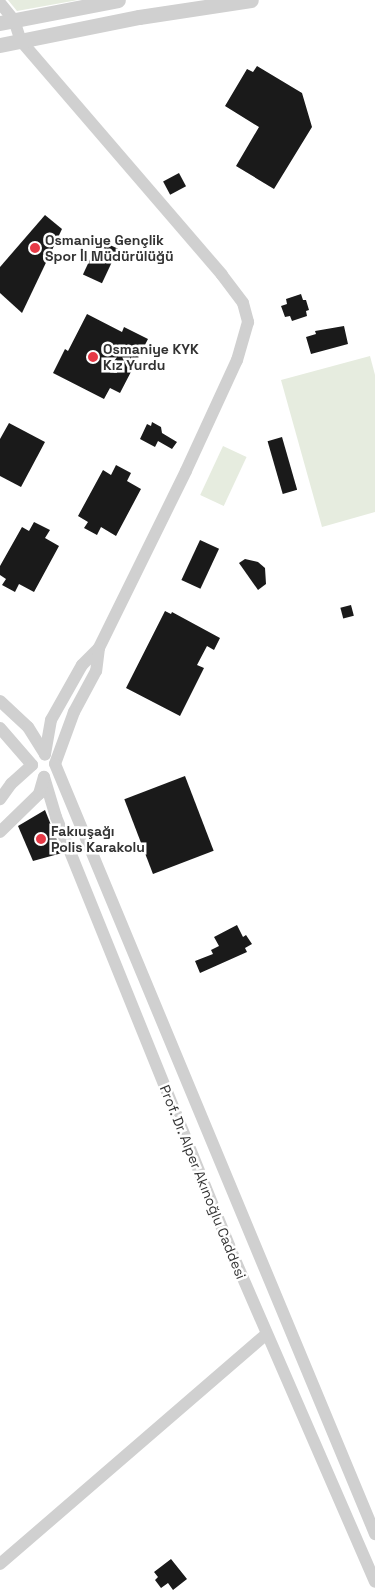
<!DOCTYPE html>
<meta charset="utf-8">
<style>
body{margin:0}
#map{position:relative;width:375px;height:1596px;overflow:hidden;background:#fff;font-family:"Space Grotesk",sans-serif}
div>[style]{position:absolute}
.green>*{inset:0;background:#e6ecdf;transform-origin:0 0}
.building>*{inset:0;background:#1a1a1a;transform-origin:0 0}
.minor>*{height:12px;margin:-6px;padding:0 6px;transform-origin:6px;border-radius:6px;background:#d0d0d0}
.tertiary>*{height:15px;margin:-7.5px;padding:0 7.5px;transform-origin:7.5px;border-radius:7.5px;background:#d0d0d0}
.dots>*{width:14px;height:14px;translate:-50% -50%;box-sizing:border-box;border:2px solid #fff;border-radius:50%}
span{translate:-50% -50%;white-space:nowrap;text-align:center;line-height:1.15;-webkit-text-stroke:5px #fff;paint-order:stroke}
.poi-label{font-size:14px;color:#333;font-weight:700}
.left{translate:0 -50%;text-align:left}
.street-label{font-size:14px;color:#333}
</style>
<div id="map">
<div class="green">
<div style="clip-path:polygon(8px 0,78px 0,17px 11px)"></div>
<div style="clip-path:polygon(370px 356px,375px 375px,375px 512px,322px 527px,281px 380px)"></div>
<div style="left:223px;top:446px;width:26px;height:54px;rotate:25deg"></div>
</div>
<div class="building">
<div style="clip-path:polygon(257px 66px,302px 93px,312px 127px,274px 189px,236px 166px,259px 127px,225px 106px,247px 69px,253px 72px)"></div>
<div style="left:179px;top:173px;width:15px;height:18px;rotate:62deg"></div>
<div style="clip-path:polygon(45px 215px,62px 229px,22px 313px,0 293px,0 267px)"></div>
<div style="left:99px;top:240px;width:21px;height:38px;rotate:25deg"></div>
<div style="clip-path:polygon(301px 294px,303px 300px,306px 300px,309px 310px,306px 311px,307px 316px,292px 321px,290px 316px,285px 317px,281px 306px,287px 304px,286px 299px)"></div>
<div style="clip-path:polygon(87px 314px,122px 332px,124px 327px,148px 339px,120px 393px,110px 388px,104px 399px,53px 373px,65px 349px,68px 351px)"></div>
<div style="clip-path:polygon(344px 326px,348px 344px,311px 354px,306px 337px,316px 334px,315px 331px)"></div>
<div style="clip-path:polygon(152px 422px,161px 427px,162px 433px,177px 442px,172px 449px,158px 441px,155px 447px,140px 439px,147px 424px,151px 426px)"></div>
<div style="clip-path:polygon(9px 423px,45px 442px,21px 487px,0 476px,0 439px)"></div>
<div style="left:282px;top:437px;width:55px;height:15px;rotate:74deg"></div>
<div style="clip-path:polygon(116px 465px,131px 473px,127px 481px,141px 489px,116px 536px,101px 527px,97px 535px,84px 528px,88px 522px,78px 516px,103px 470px,111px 475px)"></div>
<div style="clip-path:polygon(34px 522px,50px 530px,45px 538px,59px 546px,34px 592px,19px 584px,15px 592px,2px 585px,6px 579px,0 575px,0 566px,22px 527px,29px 531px)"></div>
<div style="left:200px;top:540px;width:21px;height:44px;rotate:25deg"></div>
<div style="clip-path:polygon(245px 559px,258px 562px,265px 568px,266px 584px,258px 590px,239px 563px)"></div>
<div style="left:351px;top:605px;width:11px;height:11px;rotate:75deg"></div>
<div style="clip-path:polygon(165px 611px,171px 614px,172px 612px,220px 638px,214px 650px,207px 646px,197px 665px,204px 668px,180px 716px,126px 688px)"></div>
<div style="left:185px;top:776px;width:80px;height:65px;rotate:69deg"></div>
<div style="clip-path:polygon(45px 810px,62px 853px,33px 861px,18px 826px)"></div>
<div style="clip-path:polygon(237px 925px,243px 937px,246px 935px,252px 944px,245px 948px,247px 952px,200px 973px,195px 961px,213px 954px,211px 950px,219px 946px,214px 937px)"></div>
<div style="clip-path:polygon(171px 1559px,187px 1579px,173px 1590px,168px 1583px,161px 1588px,155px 1580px,158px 1577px,154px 1572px)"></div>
</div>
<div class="minor">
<div style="left:0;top:3px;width:22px;rotate:51deg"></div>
<div style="left:14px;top:20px;width:22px;rotate:72deg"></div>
<div style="left:21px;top:41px;width:308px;rotate:49.3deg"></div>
<div style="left:222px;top:275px;width:35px;rotate:53deg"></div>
<div style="left:243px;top:303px;width:20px;rotate:75deg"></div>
<div style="left:248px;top:322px;width:40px;rotate:106deg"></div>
<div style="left:237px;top:360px;width:122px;rotate:114.7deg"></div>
<div style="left:186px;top:471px;width:197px;rotate:116.2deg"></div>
<div style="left:99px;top:648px;width:24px;rotate:135deg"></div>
<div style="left:82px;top:665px;width:63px;rotate:119.4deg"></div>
<div style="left:51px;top:720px;width:35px;rotate:100deg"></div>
<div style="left:99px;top:648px;width:23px;rotate:97deg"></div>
<div style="left:96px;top:671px;width:47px;rotate:118.2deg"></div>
<div style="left:74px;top:712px;width:55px;rotate:110.1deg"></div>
<div style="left:55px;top:764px;width:834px;rotate:67.43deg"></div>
<div style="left:0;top:701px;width:38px;rotate:43deg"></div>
<div style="left:28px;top:727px;width:32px;rotate:58deg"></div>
<div style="left:0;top:728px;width:49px;rotate:49.1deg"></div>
<div style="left:32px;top:765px;width:28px;rotate:138deg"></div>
<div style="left:11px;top:784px;width:19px;rotate:126deg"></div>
<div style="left:44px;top:777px;width:42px;rotate:73.3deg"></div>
<div style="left:56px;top:817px;width:463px;rotate:68deg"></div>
<div style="left:229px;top:1246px;width:366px;rotate:66.5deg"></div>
<div style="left:0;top:832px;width:54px;rotate:-44.3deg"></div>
<div style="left:39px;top:794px;width:18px;rotate:-74deg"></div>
<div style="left:0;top:1564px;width:352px;rotate:-40.8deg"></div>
</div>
<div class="tertiary">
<div style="left:0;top:23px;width:120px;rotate:-11deg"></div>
<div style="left:0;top:45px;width:142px;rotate:-11.4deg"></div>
<div style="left:139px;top:17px;width:113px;rotate:-8.6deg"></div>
</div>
<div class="dots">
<div style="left:35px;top:248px;background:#e63946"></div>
<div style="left:93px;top:357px;background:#e63946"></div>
<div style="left:41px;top:839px;background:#e63946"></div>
</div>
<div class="poi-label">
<span class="left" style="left:45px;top:248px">Osmaniye Gençlik<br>Spor İl Müdürülüğü</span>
<span class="left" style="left:103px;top:357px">Osmaniye KYK<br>Kız Yurdu</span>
<span class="left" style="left:51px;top:839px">Fakıuşağı<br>Polis Karakolu</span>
</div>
<div class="street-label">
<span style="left:203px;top:1182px;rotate:68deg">Prof. Dr. Alper Akınoğlu Caddesi</span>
</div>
</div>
